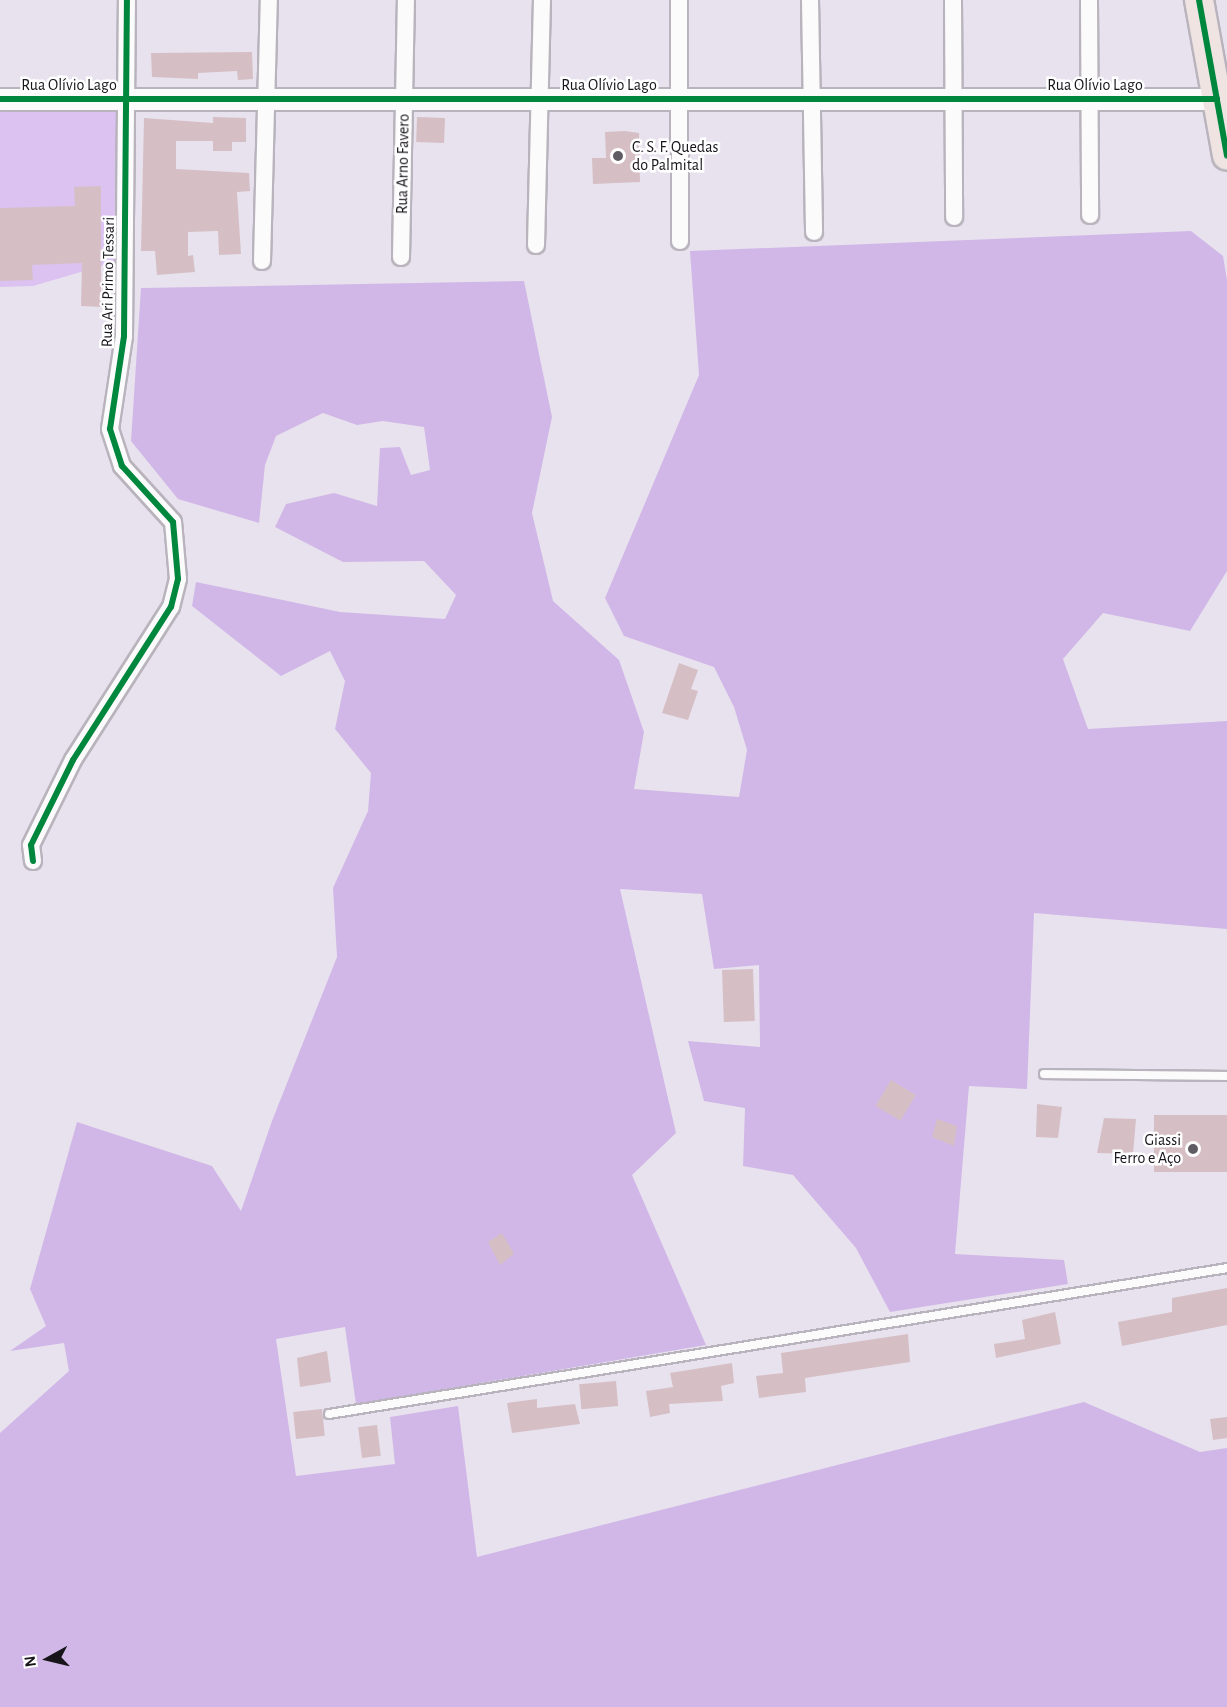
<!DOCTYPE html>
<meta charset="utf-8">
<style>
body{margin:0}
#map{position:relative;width:1227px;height:1707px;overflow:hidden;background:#e8e2ee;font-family:"Alegreya Sans",sans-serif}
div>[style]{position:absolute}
.green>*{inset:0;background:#dbc2f1}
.forest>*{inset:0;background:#d1b7e7}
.building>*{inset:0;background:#d5bfc5;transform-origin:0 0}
.roads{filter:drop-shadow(2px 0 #b8b3bc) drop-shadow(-2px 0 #b8b3bc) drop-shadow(0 2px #b8b3bc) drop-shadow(0 -2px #b8b3bc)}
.service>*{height:8px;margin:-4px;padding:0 4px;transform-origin:4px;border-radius:4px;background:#fcfbfc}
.minor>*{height:16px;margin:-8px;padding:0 8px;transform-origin:8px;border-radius:8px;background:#fcfbfc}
.tertiary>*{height:21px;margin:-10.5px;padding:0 10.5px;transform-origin:10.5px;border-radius:10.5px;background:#fcfbfc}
.trunk>*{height:28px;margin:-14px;padding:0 14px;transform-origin:14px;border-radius:14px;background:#efe4e2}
.cycleway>*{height:6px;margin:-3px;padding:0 3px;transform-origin:3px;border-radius:3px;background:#00873e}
.dots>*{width:16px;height:16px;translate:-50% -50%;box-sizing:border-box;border:3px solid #fff;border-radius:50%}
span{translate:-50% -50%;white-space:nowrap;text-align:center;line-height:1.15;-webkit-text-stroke:5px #fff;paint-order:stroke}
.street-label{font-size:16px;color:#17141a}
.poi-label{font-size:16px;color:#17141a}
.left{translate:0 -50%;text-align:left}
.right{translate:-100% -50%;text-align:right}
.north{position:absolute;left:18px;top:1629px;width:60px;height:60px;-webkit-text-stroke:4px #fff;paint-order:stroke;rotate:262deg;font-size:16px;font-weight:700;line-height:24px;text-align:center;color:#17141a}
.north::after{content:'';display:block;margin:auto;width:21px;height:27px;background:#17141a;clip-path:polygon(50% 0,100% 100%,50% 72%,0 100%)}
</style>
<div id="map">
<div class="green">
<div style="clip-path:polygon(0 106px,118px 108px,115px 262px,33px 286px,0 287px)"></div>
</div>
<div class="forest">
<div style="clip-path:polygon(1191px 231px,1223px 256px,1227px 280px,1227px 571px,1190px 631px,1103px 613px,1063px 659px,1088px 729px,1227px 721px,1227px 929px,1034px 913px,1027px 1089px,969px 1086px,955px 1254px,1064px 1260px,1068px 1284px,890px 1312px,856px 1248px,793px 1175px,743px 1166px,745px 1108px,704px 1101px,688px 1041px,760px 1047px,759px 965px,714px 969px,702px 894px,620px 889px,676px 1133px,632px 1175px,706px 1345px,356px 1404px,345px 1327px,276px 1339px,296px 1476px,395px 1464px,390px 1417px,458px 1406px,477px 1557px,1084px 1402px,1200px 1452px,1227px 1448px,1227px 1707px,0 1707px,0 1433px,69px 1371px,64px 1343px,10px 1351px,46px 1326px,30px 1289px,77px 1122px,212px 1166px,241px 1211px,272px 1121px,337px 957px,333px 888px,368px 811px,371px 773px,335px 729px,345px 681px,330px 651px,281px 676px,192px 606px,196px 582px,340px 612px,445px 619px,456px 595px,424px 561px,343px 562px,275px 527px,286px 504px,334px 493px,377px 506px,380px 448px,400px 447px,411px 475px,430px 470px,424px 427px,383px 421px,357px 425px,323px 413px,276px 436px,265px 465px,259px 523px,178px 499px,131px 441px,141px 288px,524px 281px,552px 417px,532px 513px,553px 601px,619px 660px,644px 732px,634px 789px,739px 797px,747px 750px,734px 707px,714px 667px,624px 636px,605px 598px,699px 375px,690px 251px)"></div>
</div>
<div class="building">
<div style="clip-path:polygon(252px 52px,253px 79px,238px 80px,237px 71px,198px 73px,198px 79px,152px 77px,151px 53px)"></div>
<div style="clip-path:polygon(213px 117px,246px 118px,246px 142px,232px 142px,232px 151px,213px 151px,213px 141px,176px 141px,176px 169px,249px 173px,250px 191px,237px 192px,241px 254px,219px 255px,218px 231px,188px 232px,188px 256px,193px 255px,195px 272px,157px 275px,155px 251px,141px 251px,144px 118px,213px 123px)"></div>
<div style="left:417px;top:117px;width:28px;height:25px;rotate:2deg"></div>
<div style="clip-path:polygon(625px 131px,639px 133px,640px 182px,593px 184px,592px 158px,606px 158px,605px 132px)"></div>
<div style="clip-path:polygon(101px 186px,101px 307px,81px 306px,82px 263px,32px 265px,33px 280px,0 281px,0 208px,75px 206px,74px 187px)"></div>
<div style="clip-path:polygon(679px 663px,698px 670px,691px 689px,698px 691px,688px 720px,662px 713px)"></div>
<div style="left:753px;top:969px;width:52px;height:31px;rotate:88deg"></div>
<div style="left:891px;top:1080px;width:29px;height:30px;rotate:31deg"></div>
<div style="clip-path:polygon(1037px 1104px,1062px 1107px,1058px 1138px,1036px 1137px)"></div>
<div style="left:1227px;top:1115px;width:57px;height:73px;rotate:90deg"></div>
<div style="clip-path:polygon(1104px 1118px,1136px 1119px,1133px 1154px,1097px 1153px)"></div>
<div style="clip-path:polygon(937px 1119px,957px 1126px,954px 1146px,932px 1137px)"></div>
<div style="clip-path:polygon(502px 1233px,514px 1254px,500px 1265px,488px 1242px)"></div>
<div style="clip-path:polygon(1227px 1288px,1227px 1325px,1122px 1346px,1118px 1322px,1172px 1312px,1172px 1298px)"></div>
<div style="clip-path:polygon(1055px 1312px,1061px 1344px,996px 1358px,994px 1344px,1025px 1339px,1022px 1320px)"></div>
<div style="clip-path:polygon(908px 1334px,910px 1362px,805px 1378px,806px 1392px,759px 1398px,756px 1376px,783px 1373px,781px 1353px)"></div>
<div style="clip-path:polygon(327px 1351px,331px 1382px,300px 1387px,297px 1358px)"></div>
<div style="clip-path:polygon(732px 1363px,734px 1383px,721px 1386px,723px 1401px,669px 1404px,670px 1413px,650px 1417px,646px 1391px,673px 1387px,670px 1373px)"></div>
<div style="left:616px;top:1381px;width:25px;height:37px;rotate:85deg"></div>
<div style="clip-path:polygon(537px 1399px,537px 1408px,575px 1404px,580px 1424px,512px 1433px,507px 1403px)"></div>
<div style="left:322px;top:1409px;width:27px;height:29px;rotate:84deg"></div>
<div style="clip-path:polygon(1227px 1417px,1227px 1438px,1213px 1440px,1210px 1419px)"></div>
<div style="left:377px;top:1425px;width:31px;height:19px;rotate:83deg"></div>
</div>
<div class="roads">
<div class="service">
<div style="left:1044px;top:1074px;width:183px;rotate:0.6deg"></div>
<div style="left:329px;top:1414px;width:910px;rotate:-9.23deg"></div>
</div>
<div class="minor">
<div style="left:679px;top:0;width:241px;rotate:89.8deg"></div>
<div style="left:810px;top:0;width:232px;rotate:89deg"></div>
<div style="left:953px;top:0;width:217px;rotate:89.7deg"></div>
<div style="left:1089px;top:0;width:215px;rotate:89.7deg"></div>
<div style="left:536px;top:245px;width:245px;rotate:-88.6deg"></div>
<div style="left:401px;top:257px;width:257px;rotate:-88.9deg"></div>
<div style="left:262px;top:261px;width:261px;rotate:-88.5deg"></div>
<div style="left:33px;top:861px;width:16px;rotate:-97deg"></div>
<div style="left:31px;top:845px;width:95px;rotate:-63.7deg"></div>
<div style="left:73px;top:760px;width:182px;rotate:-57.4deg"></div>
<div style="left:171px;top:607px;width:29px;rotate:-76deg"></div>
<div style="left:178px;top:579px;width:57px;rotate:-95deg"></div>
<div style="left:173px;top:522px;width:76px;rotate:-132.3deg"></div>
<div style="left:122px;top:466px;width:39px;rotate:-108deg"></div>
<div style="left:110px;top:429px;width:94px;rotate:-81.4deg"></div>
<div style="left:124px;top:336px;width:336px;rotate:-89.5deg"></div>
</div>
<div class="tertiary">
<div style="left:0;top:99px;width:1217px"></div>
</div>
<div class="trunk">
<div style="left:1199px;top:0;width:158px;rotate:79.8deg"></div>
</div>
</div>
<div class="cycleway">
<div style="left:1199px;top:0;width:158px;rotate:79.8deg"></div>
<div style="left:0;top:99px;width:1217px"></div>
<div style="left:33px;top:861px;width:16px;rotate:-97deg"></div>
<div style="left:31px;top:845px;width:95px;rotate:-63.7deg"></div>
<div style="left:73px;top:760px;width:182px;rotate:-57.4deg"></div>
<div style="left:171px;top:607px;width:29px;rotate:-76deg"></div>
<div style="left:178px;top:579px;width:57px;rotate:-95deg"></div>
<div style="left:173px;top:522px;width:76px;rotate:-132.3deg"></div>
<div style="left:122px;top:466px;width:39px;rotate:-108deg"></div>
<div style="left:110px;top:429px;width:94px;rotate:-81.4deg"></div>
<div style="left:124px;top:336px;width:336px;rotate:-89.5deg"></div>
</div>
<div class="dots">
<div style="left:618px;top:156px;background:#605c64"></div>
<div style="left:1193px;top:1149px;background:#605c64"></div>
</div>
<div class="street-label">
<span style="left:69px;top:85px">Rua Olívio Lago</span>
<span style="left:609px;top:85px">Rua Olívio Lago</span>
<span style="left:1095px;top:85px">Rua Olívio Lago</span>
<span style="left:403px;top:164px;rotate:-89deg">Rua Arno Favero</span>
<span style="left:108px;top:282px;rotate:-89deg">Rua Ari Primo Tessari</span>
</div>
<div class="poi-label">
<span class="left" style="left:632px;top:156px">C. S. F. Quedas<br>do Palmital</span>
<span class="right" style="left:1181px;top:1149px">Giassi<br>Ferro e Aço</span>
</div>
<div class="north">N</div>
</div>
